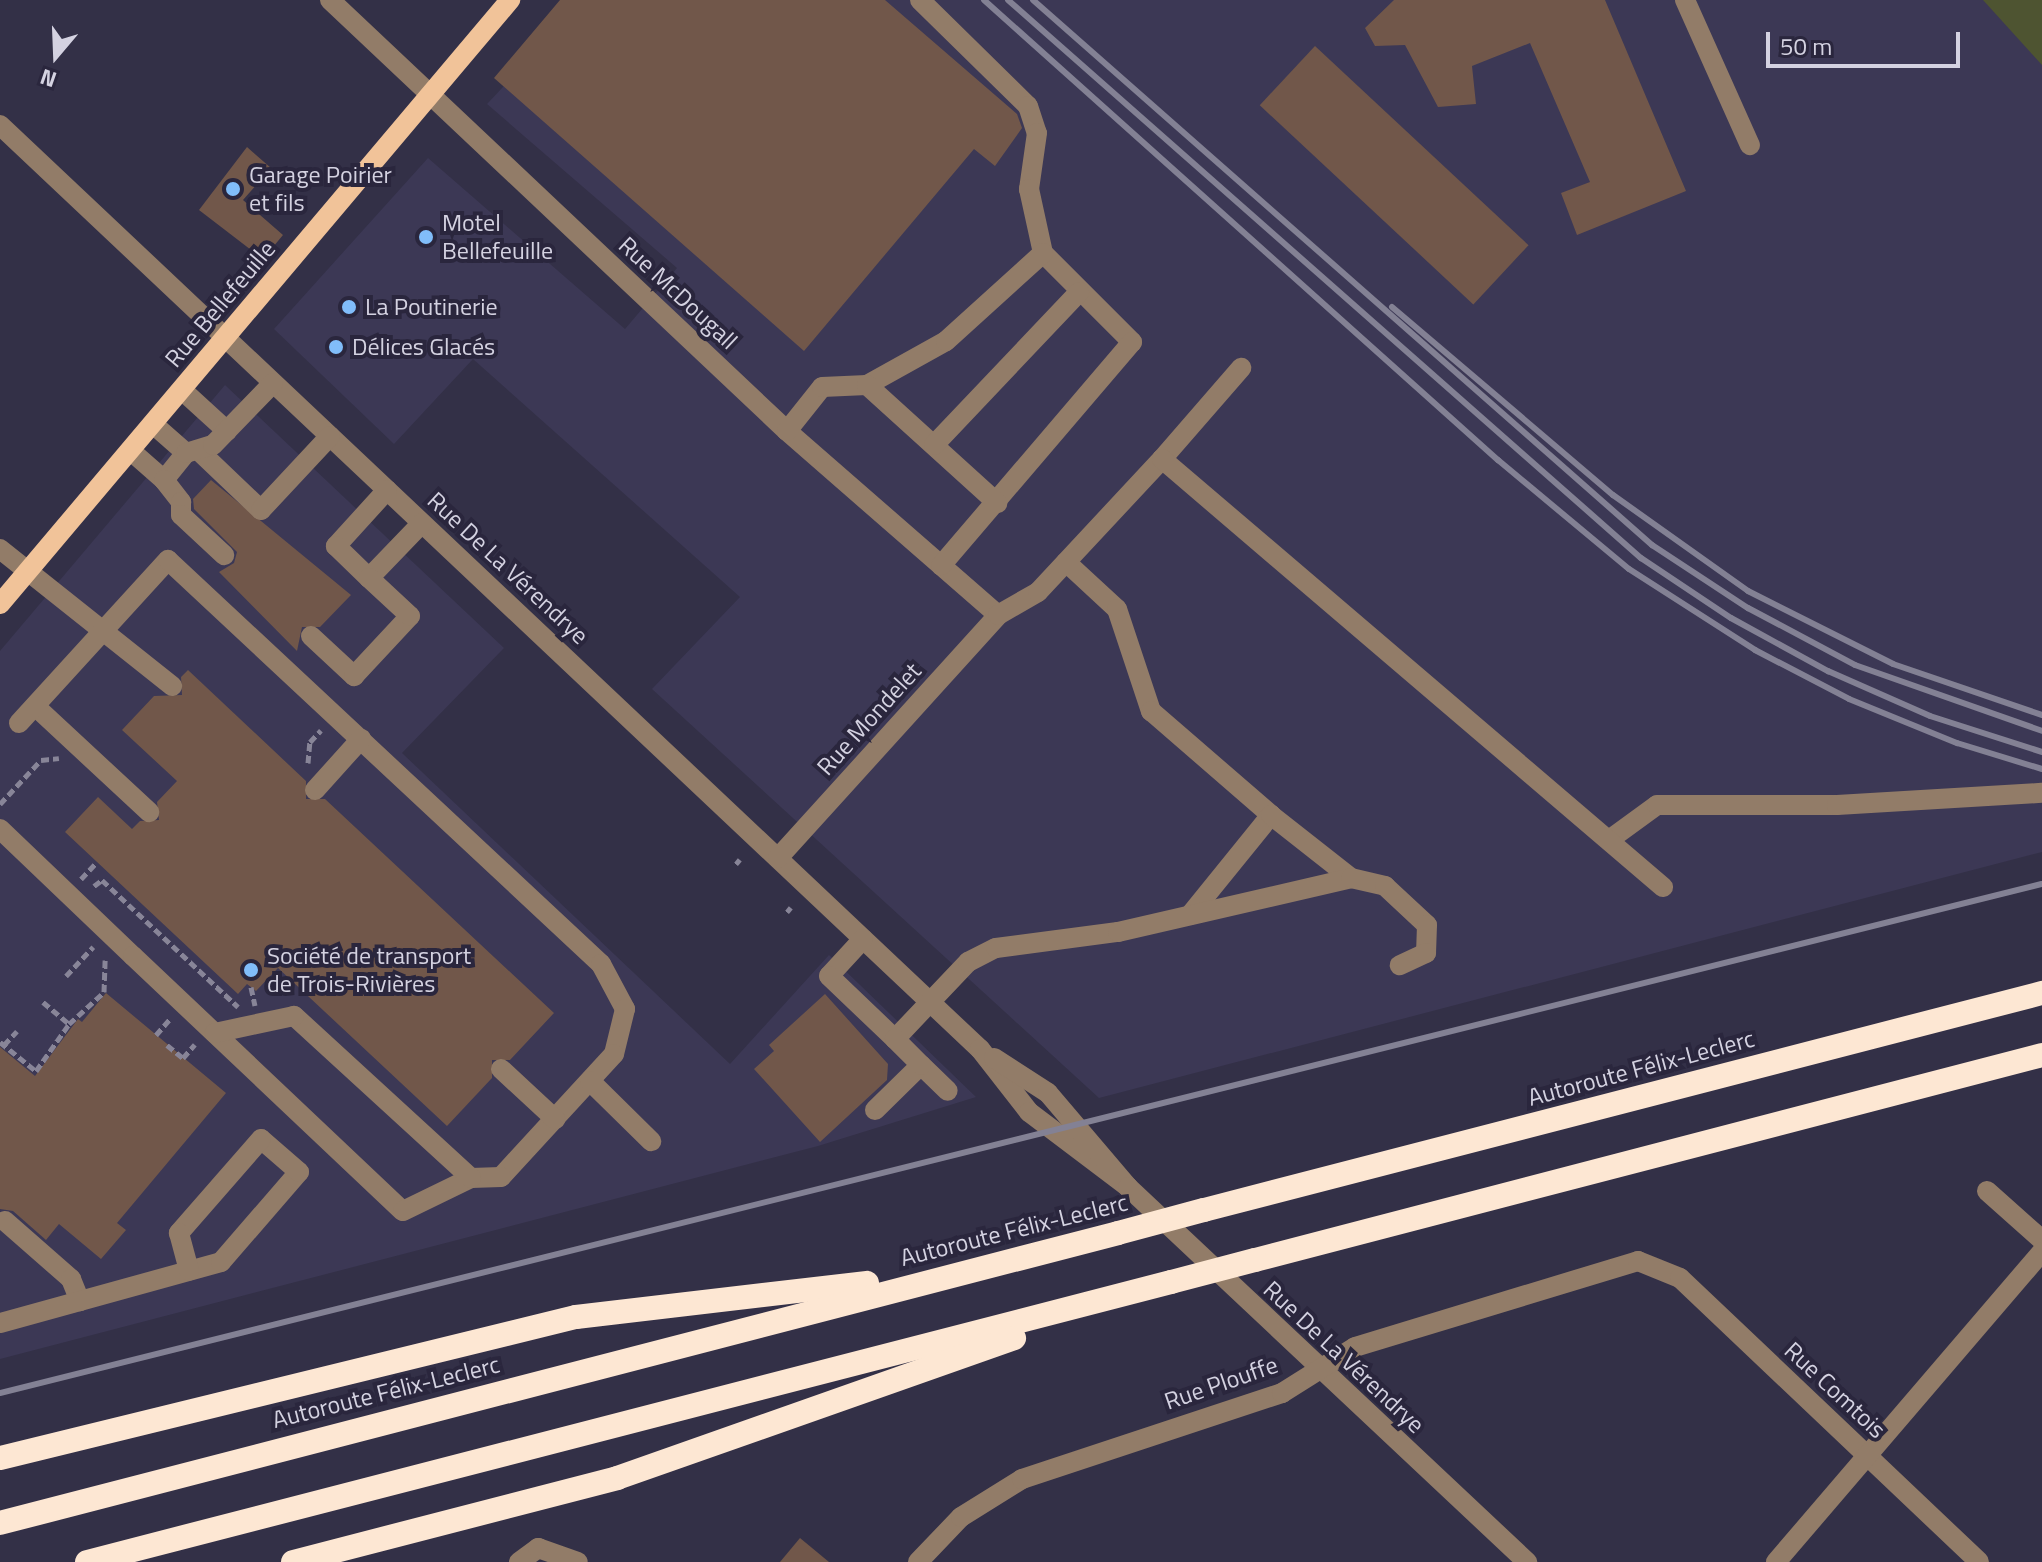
<!DOCTYPE html>
<meta charset="utf-8">
<style>
body{margin:0}
#map{position:relative;width:2042px;height:1562px;overflow:hidden;background:#333047;font-family:"Titillium Web",sans-serif}
div>[style]{position:absolute}
.built>*{inset:0;background:#3c3855}
.green>*{inset:0;background:#4e5431}
.building>*{inset:0;background:#71574a;transform-origin:0 0}
.path>*{height:5px;margin-top:-2.5px;transform-origin:0;background:repeating-linear-gradient(90deg,#888598 0 8px,transparent 0 12px)}
.minor>*{height:20px;margin:-10px;padding:0 10px;transform-origin:10px;border-radius:10px;background:#927c68}
.major>*{height:20px;margin:-10px;padding:0 10px;transform-origin:10px;border-radius:10px;background:#f1c399}
.highway>*{height:24px;margin:-12px;padding:0 12px;transform-origin:12px;border-radius:12px;background:#fde7d3}
.rail>*{height:6px;margin:-3px;padding:0 3px;transform-origin:3px;border-radius:3px;background:#838194}
.highway-bridge>*{height:24px;margin:-12px;padding:0 12px;transform-origin:12px;border-radius:12px;background:#fde7d3}
.dots>*{width:22px;height:22px;translate:-50% -50%;box-sizing:border-box;border:4px solid #2a263d;border-radius:50%}
span{translate:-50% -50%;white-space:nowrap;text-align:center;line-height:1.15;-webkit-text-stroke:8px #2a263d;paint-order:stroke}
.poi-label{font-size:24px;color:#d4d2e1}
.left{translate:0 -50%;text-align:left}
.street-label{font-size:24px;color:#d4d2e1}
.north{position:absolute;left:16px;top:16px;width:80px;height:80px;-webkit-text-stroke:6px #2a263d;paint-order:stroke;rotate:199deg;font-size:22px;font-weight:700;line-height:32px;text-align:center;color:#d4d2e1}
.north::after{content:'';display:block;margin:auto;width:28px;height:36px;background:#d4d2e1;clip-path:polygon(50% 0,100% 100%,50% 72%,0 100%)}
.scale{position:absolute;left:1766px;top:32px;width:194px;height:36px;box-sizing:border-box;border:4px solid #d4d2e1;border-top:0;padding-left:10px;font-size:24px;line-height:28px;white-space:nowrap;color:#d4d2e1;-webkit-text-stroke:6px #2a263d;paint-order:stroke}
</style>
<div id="map">
<div class="built">
<div style="clip-path:polygon(585px 0,2042px 0,2042px 852px,1099px 1098px,652px 689px,740px 597px,473px 359px,394px 444px,274px 329px,428px 158px,625px 329px,677px 268px,487px 104px)"></div>
<div style="clip-path:polygon(225px 385px,504px 648px,402px 753px,730px 1064px,829px 955px,976px 1097px,818px 1146px,0 1359px,0 651px)"></div>
</div>
<div class="green">
<div style="clip-path:polygon(1983px 0,2042px 0,2042px 65px)"></div>
</div>
<div class="building">
<div style="clip-path:polygon(560px 0,885px 0,1017px 114px,1022px 128px,995px 166px,974px 149px,804px 351px,494px 78px)"></div>
<div style="clip-path:polygon(1394px 0,1605px 0,1686px 191px,1577px 235px,1561px 193px,1590px 182px,1530px 43px,1472px 66px,1476px 104px,1438px 107px,1405px 45px,1375px 46px,1365px 28px)"></div>
<div style="left:1315px;top:46px;width:292px;height:81px;rotate:43deg"></div>
<div style="clip-path:polygon(247px 147px,271px 168px,243px 200px,283px 235px,263px 259px,199px 210px)"></div>
<div style="clip-path:polygon(211px 480px,351px 595px,320px 627px,302px 627px,297px 651px,219px 572px,234px 563px,237px 552px,194px 509px,193px 499px)"></div>
<div style="clip-path:polygon(188px 670px,306px 781px,306px 799px,325px 799px,554px 1013px,510px 1060px,492px 1060px,492px 1078px,447px 1126px,278px 968px,256px 991px,247px 984px,238px 994px,65px 832px,98px 797px,132px 829px,140px 821px,159px 820px,157px 802px,177px 781px,122px 730px,154px 696px,182px 695px,181px 677px)"></div>
<div style="clip-path:polygon(106px 993px,226px 1093px,117px 1223px,126px 1230px,101px 1259px,59px 1224px,46px 1240px,13px 1211px,0 1209px,0 1047px,35px 1076px,78px 1019px,82px 1022px)"></div>
<div style="clip-path:polygon(825px 994px,888px 1064px,887px 1080px,820px 1142px,754px 1069px,774px 1051px,769px 1045px)"></div>
<div style="clip-path:polygon(800px 1538px,829px 1562px,780px 1562px)"></div>
</div>
<div class="path">
<div style="left:308px;top:763px;width:21px;rotate:-85deg"></div>
<div style="left:310px;top:742px;width:16px;rotate:-47deg"></div>
<div style="left:0;top:804px;width:60px;rotate:-47deg"></div>
<div style="left:41px;top:760px;width:18px;rotate:-6deg"></div>
<div style="left:736px;top:864px;width:6px;rotate:-51deg"></div>
<div style="left:81px;top:879px;width:23px;rotate:-47deg"></div>
<div style="left:94px;top:886px;width:10px;rotate:-37deg"></div>
<div style="left:102px;top:880px;width:186px;rotate:43deg"></div>
<div style="left:787px;top:912px;width:6px;rotate:-51deg"></div>
<div style="left:66px;top:976px;width:40px;rotate:-47deg"></div>
<div style="left:251px;top:987px;width:19px;rotate:78deg"></div>
<div style="left:43px;top:1002px;width:34px;rotate:40deg"></div>
<div style="left:156px;top:1035px;width:23px;rotate:-49deg"></div>
<div style="left:0;top:1042px;width:46px;rotate:38.9deg"></div>
<div style="left:36px;top:1071px;width:57px;rotate:-54.9deg"></div>
<div style="left:69px;top:1024px;width:47px;rotate:-42.4deg"></div>
<div style="left:104px;top:992px;width:32px;rotate:-88deg"></div>
<div style="left:4px;top:1045px;width:19px;rotate:-47deg"></div>
<div style="left:167px;top:1045px;width:21px;rotate:39deg"></div>
<div style="left:183px;top:1058px;width:18px;rotate:-49deg"></div>
</div>
<div class="minor">
<div style="left:330px;top:0;width:628px;rotate:43.32deg"></div>
<div style="left:787px;top:431px;width:280px;rotate:41.1deg"></div>
<div style="left:920px;top:0;width:151px;rotate:44.5deg"></div>
<div style="left:1028px;top:106px;width:28px;rotate:72deg"></div>
<div style="left:1037px;top:133px;width:57px;rotate:98.1deg"></div>
<div style="left:1029px;top:189px;width:66px;rotate:77.7deg"></div>
<div style="left:1043px;top:253px;width:126px;rotate:45deg"></div>
<div style="left:1132px;top:342px;width:294px;rotate:130.5deg"></div>
<div style="left:1685px;top:0;width:159px;rotate:65.9deg"></div>
<div style="left:0;top:125px;width:1347px;rotate:43.32deg"></div>
<div style="left:980px;top:1049px;width:80px;rotate:52.1deg"></div>
<div style="left:1029px;top:1112px;width:124px;rotate:37.1deg"></div>
<div style="left:867px;top:385px;width:90px;rotate:-29.1deg"></div>
<div style="left:946px;top:341px;width:131px;rotate:-42.2deg"></div>
<div style="left:182px;top:390px;width:61px;rotate:42.3deg"></div>
<div style="left:153px;top:424px;width:44px;rotate:41.3deg"></div>
<div style="left:787px;top:431px;width:56px;rotate:-51.5deg"></div>
<div style="left:822px;top:387px;width:45px;rotate:-2.5deg"></div>
<div style="left:867px;top:385px;width:176px;rotate:42.2deg"></div>
<div style="left:934px;top:445px;width:211px;rotate:-46.5deg"></div>
<div style="left:198px;top:450px;width:87px;rotate:43.6deg"></div>
<div style="left:261px;top:510px;width:101px;rotate:-47deg"></div>
<div style="left:131px;top:451px;width:44px;rotate:41.3deg"></div>
<div style="left:164px;top:480px;width:35px;rotate:-51deg"></div>
<div style="left:186px;top:453px;width:28px;rotate:-17deg"></div>
<div style="left:213px;top:445px;width:86px;rotate:-45.9deg"></div>
<div style="left:1162px;top:459px;width:121px;rotate:-49deg"></div>
<div style="left:164px;top:480px;width:28px;rotate:52deg"></div>
<div style="left:181px;top:502px;width:13px;rotate:90deg"></div>
<div style="left:181px;top:515px;width:59px;rotate:42.9deg"></div>
<div style="left:387px;top:490px;width:76px;rotate:132.3deg"></div>
<div style="left:336px;top:546px;width:46px;rotate:44.1deg"></div>
<div style="left:369px;top:578px;width:76px;rotate:-46.1deg"></div>
<div style="left:0;top:549px;width:220px;rotate:38.5deg"></div>
<div style="left:1066px;top:562px;width:69px;rotate:42.7deg"></div>
<div style="left:1117px;top:609px;width:108px;rotate:71.6deg"></div>
<div style="left:1151px;top:711px;width:159px;rotate:40.9deg"></div>
<div style="left:311px;top:636px;width:59px;rotate:42.9deg"></div>
<div style="left:354px;top:676px;width:82px;rotate:-47deg"></div>
<div style="left:410px;top:616px;width:56px;rotate:-137.2deg"></div>
<div style="left:35px;top:706px;width:156px;rotate:42.9deg"></div>
<div style="left:19px;top:723px;width:221px;rotate:-47.6deg"></div>
<div style="left:168px;top:560px;width:592px;rotate:43.02deg"></div>
<div style="left:601px;top:964px;width:51px;rotate:61.9deg"></div>
<div style="left:625px;top:1009px;width:46px;rotate:103.7deg"></div>
<div style="left:614px;top:1054px;width:167px;rotate:132.6deg"></div>
<div style="left:501px;top:1177px;width:30px;rotate:178deg"></div>
<div style="left:315px;top:790px;width:69px;rotate:-48deg"></div>
<div style="left:0;top:829px;width:184px;rotate:43.7deg"></div>
<div style="left:133px;top:956px;width:371px;rotate:43.4deg"></div>
<div style="left:403px;top:1211px;width:76px;rotate:-25.9deg"></div>
<div style="left:471px;top:1178px;width:240px;rotate:-137.5deg"></div>
<div style="left:294px;top:1016px;width:81px;rotate:167.9deg"></div>
<div style="left:1609px;top:840px;width:59px;rotate:-36.1deg"></div>
<div style="left:1657px;top:805px;width:180px"></div>
<div style="left:1837px;top:805px;width:205px;rotate:-3.4deg"></div>
<div style="left:778px;top:858px;width:328px;rotate:-47.8deg"></div>
<div style="left:998px;top:615px;width:46px;rotate:-29.9deg"></div>
<div style="left:1038px;top:592px;width:182px;rotate:-47deg"></div>
<div style="left:1162px;top:459px;width:659px;rotate:40.51deg"></div>
<div style="left:1190px;top:915px;width:129px;rotate:-51deg"></div>
<div style="left:1271px;top:815px;width:102px;rotate:38.2deg"></div>
<div style="left:863px;top:939px;width:50px;rotate:132.6deg"></div>
<div style="left:829px;top:976px;width:91px;rotate:43.7deg"></div>
<div style="left:895px;top:1039px;width:106px;rotate:-46.5deg"></div>
<div style="left:968px;top:962px;width:31px;rotate:-27deg"></div>
<div style="left:996px;top:948px;width:123px;rotate:-7.5deg"></div>
<div style="left:1118px;top:932px;width:239px;rotate:-13deg"></div>
<div style="left:1351px;top:878px;width:35px;rotate:13deg"></div>
<div style="left:1385px;top:886px;width:57px;rotate:42.9deg"></div>
<div style="left:1427px;top:925px;width:28px;rotate:92deg"></div>
<div style="left:1426px;top:953px;width:29px;rotate:155deg"></div>
<div style="left:994px;top:1058px;width:64px;rotate:32.9deg"></div>
<div style="left:1048px;top:1093px;width:123px;rotate:49.6deg"></div>
<div style="left:1128px;top:1187px;width:548px;rotate:43.22deg"></div>
<div style="left:921px;top:1065px;width:37px;rotate:44deg"></div>
<div style="left:501px;top:1069px;width:74px;rotate:42.8deg"></div>
<div style="left:590px;top:1081px;width:86px;rotate:44.5deg"></div>
<div style="left:875px;top:1110px;width:64px;rotate:-44.4deg"></div>
<div style="left:921px;top:1065px;width:37px;rotate:-135deg"></div>
<div style="left:1987px;top:1191px;width:74px;rotate:41.7deg"></div>
<div style="left:5px;top:1221px;width:88px;rotate:41.3deg"></div>
<div style="left:71px;top:1279px;width:24px;rotate:68deg"></div>
<div style="left:0;top:1323px;width:229px;rotate:-15.4deg"></div>
<div style="left:221px;top:1262px;width:119px;rotate:-49.1deg"></div>
<div style="left:299px;top:1172px;width:50px;rotate:-139deg"></div>
<div style="left:261px;top:1139px;width:125px;rotate:131.1deg"></div>
<div style="left:179px;top:1233px;width:39px;rotate:75deg"></div>
<div style="left:519px;top:1562px;width:24px;rotate:-36deg"></div>
<div style="left:538px;top:1548px;width:42px;rotate:19.3deg"></div>
<div style="left:918px;top:1562px;width:62px;rotate:-46.3deg"></div>
<div style="left:961px;top:1517px;width:72px;rotate:-31.9deg"></div>
<div style="left:1022px;top:1479px;width:274px;rotate:-18.3deg"></div>
<div style="left:1282px;top:1393px;width:86px;rotate:-32.2deg"></div>
<div style="left:1355px;top:1347px;width:296px;rotate:-16.9deg"></div>
<div style="left:1638px;top:1261px;width:45px;rotate:22deg"></div>
<div style="left:1680px;top:1278px;width:412px;rotate:43.5deg"></div>
<div style="left:1776px;top:1562px;width:408px;rotate:-49.4deg"></div>
</div>
<div class="major">
<div style="left:0;top:604px;width:791px;rotate:-49.82deg"></div>
</div>
<div class="highway">
<div style="left:1204px;top:1210px;width:866px;rotate:-14.52deg"></div>
<div style="left:1255px;top:1260px;width:813px;rotate:-14.6deg"></div>
<div style="left:0;top:1458px;width:593px;rotate:-13.76deg"></div>
<div style="left:576px;top:1317px;width:293px;rotate:-6.7deg"></div>
<div style="left:0;top:1523px;width:1155px;rotate:-14.54deg"></div>
<div style="left:87px;top:1562px;width:1120px;rotate:-14.48deg"></div>
<div style="left:293px;top:1562px;width:335px;rotate:-14.5deg"></div>
<div style="left:617px;top:1478px;width:421px;rotate:-19.4deg"></div>
</div>
<div class="rail">
<div style="left:984px;top:0;width:690px;rotate:41.83deg"></div>
<div style="left:1498px;top:460px;width:170px;rotate:39.8deg"></div>
<div style="left:1629px;top:569px;width:150px;rotate:32.7deg"></div>
<div style="left:1755px;top:650px;width:106px;rotate:27.5deg"></div>
<div style="left:1849px;top:699px;width:117px;rotate:22.2deg"></div>
<div style="left:1957px;top:743px;width:89px;rotate:17deg"></div>
<div style="left:1008px;top:0;width:844px;rotate:41.4deg"></div>
<div style="left:1641px;top:558px;width:108px;rotate:33.7deg"></div>
<div style="left:1731px;top:618px;width:111px;rotate:28.7deg"></div>
<div style="left:1828px;top:671px;width:111px;rotate:23.8deg"></div>
<div style="left:1930px;top:716px;width:118px;rotate:17.8deg"></div>
<div style="left:1033px;top:0;width:825px;rotate:41.36deg"></div>
<div style="left:1652px;top:545px;width:115px;rotate:33.3deg"></div>
<div style="left:1748px;top:608px;width:121px;rotate:28deg"></div>
<div style="left:1855px;top:665px;width:198px;rotate:19.4deg"></div>
<div style="left:1392px;top:307px;width:290px;rotate:40.4deg"></div>
<div style="left:1613px;top:495px;width:166px;rotate:35.4deg"></div>
<div style="left:1748px;top:591px;width:162px;rotate:26.7deg"></div>
<div style="left:1893px;top:664px;width:157px;rotate:18.9deg"></div>
<div style="left:0;top:1393px;width:2104px;rotate:-14deg"></div>
</div>
<div class="highway-bridge">
<div style="left:1118px;top:1233px;width:89px;rotate:-15deg"></div>
<div style="left:1171px;top:1282px;width:87px;rotate:-14.7deg"></div>
</div>
<div class="dots">
<div style="left:233px;top:189px;background:#81bdfa"></div>
<div style="left:426px;top:237px;background:#81bdfa"></div>
<div style="left:349px;top:307px;background:#81bdfa"></div>
<div style="left:336px;top:347px;background:#81bdfa"></div>
<div style="left:251px;top:970px;background:#81bdfa"></div>
</div>
<div class="poi-label">
<span class="left" style="left:249px;top:189px">Garage Poirier<br>et fils</span>
<span class="left" style="left:442px;top:237px">Motel<br>Bellefeuille</span>
<span class="left" style="left:365px;top:307px">La Poutinerie</span>
<span class="left" style="left:352px;top:347px">Délices Glacés</span>
<span class="left" style="left:267px;top:970px">Société de transport<br>de Trois-Rivières</span>
</div>
<div class="street-label">
<span style="left:678px;top:293px;rotate:43deg">Rue McDougall</span>
<span style="left:220px;top:304px;rotate:-50deg">Rue Bellefeuille</span>
<span style="left:508px;top:568px;rotate:43deg">Rue De La Vérendrye</span>
<span style="left:869px;top:719px;rotate:-48deg">Rue Mondelet</span>
<span style="left:1641px;top:1068px;rotate:-15deg">Autoroute Félix-Leclerc</span>
<span style="left:1014px;top:1230px;rotate:-14deg">Autoroute Félix-Leclerc</span>
<span style="left:1344px;top:1357px;rotate:43deg">Rue De La Vérendrye</span>
<span style="left:1221px;top:1383px;rotate:-19deg">Rue Plouffe</span>
<span style="left:1835px;top:1390px;rotate:43deg">Rue Comtois</span>
<span style="left:386px;top:1392px;rotate:-14deg">Autoroute Félix-Leclerc</span>
</div>
<div class="north">N</div>
<div class="scale">50 m</div>
</div>
